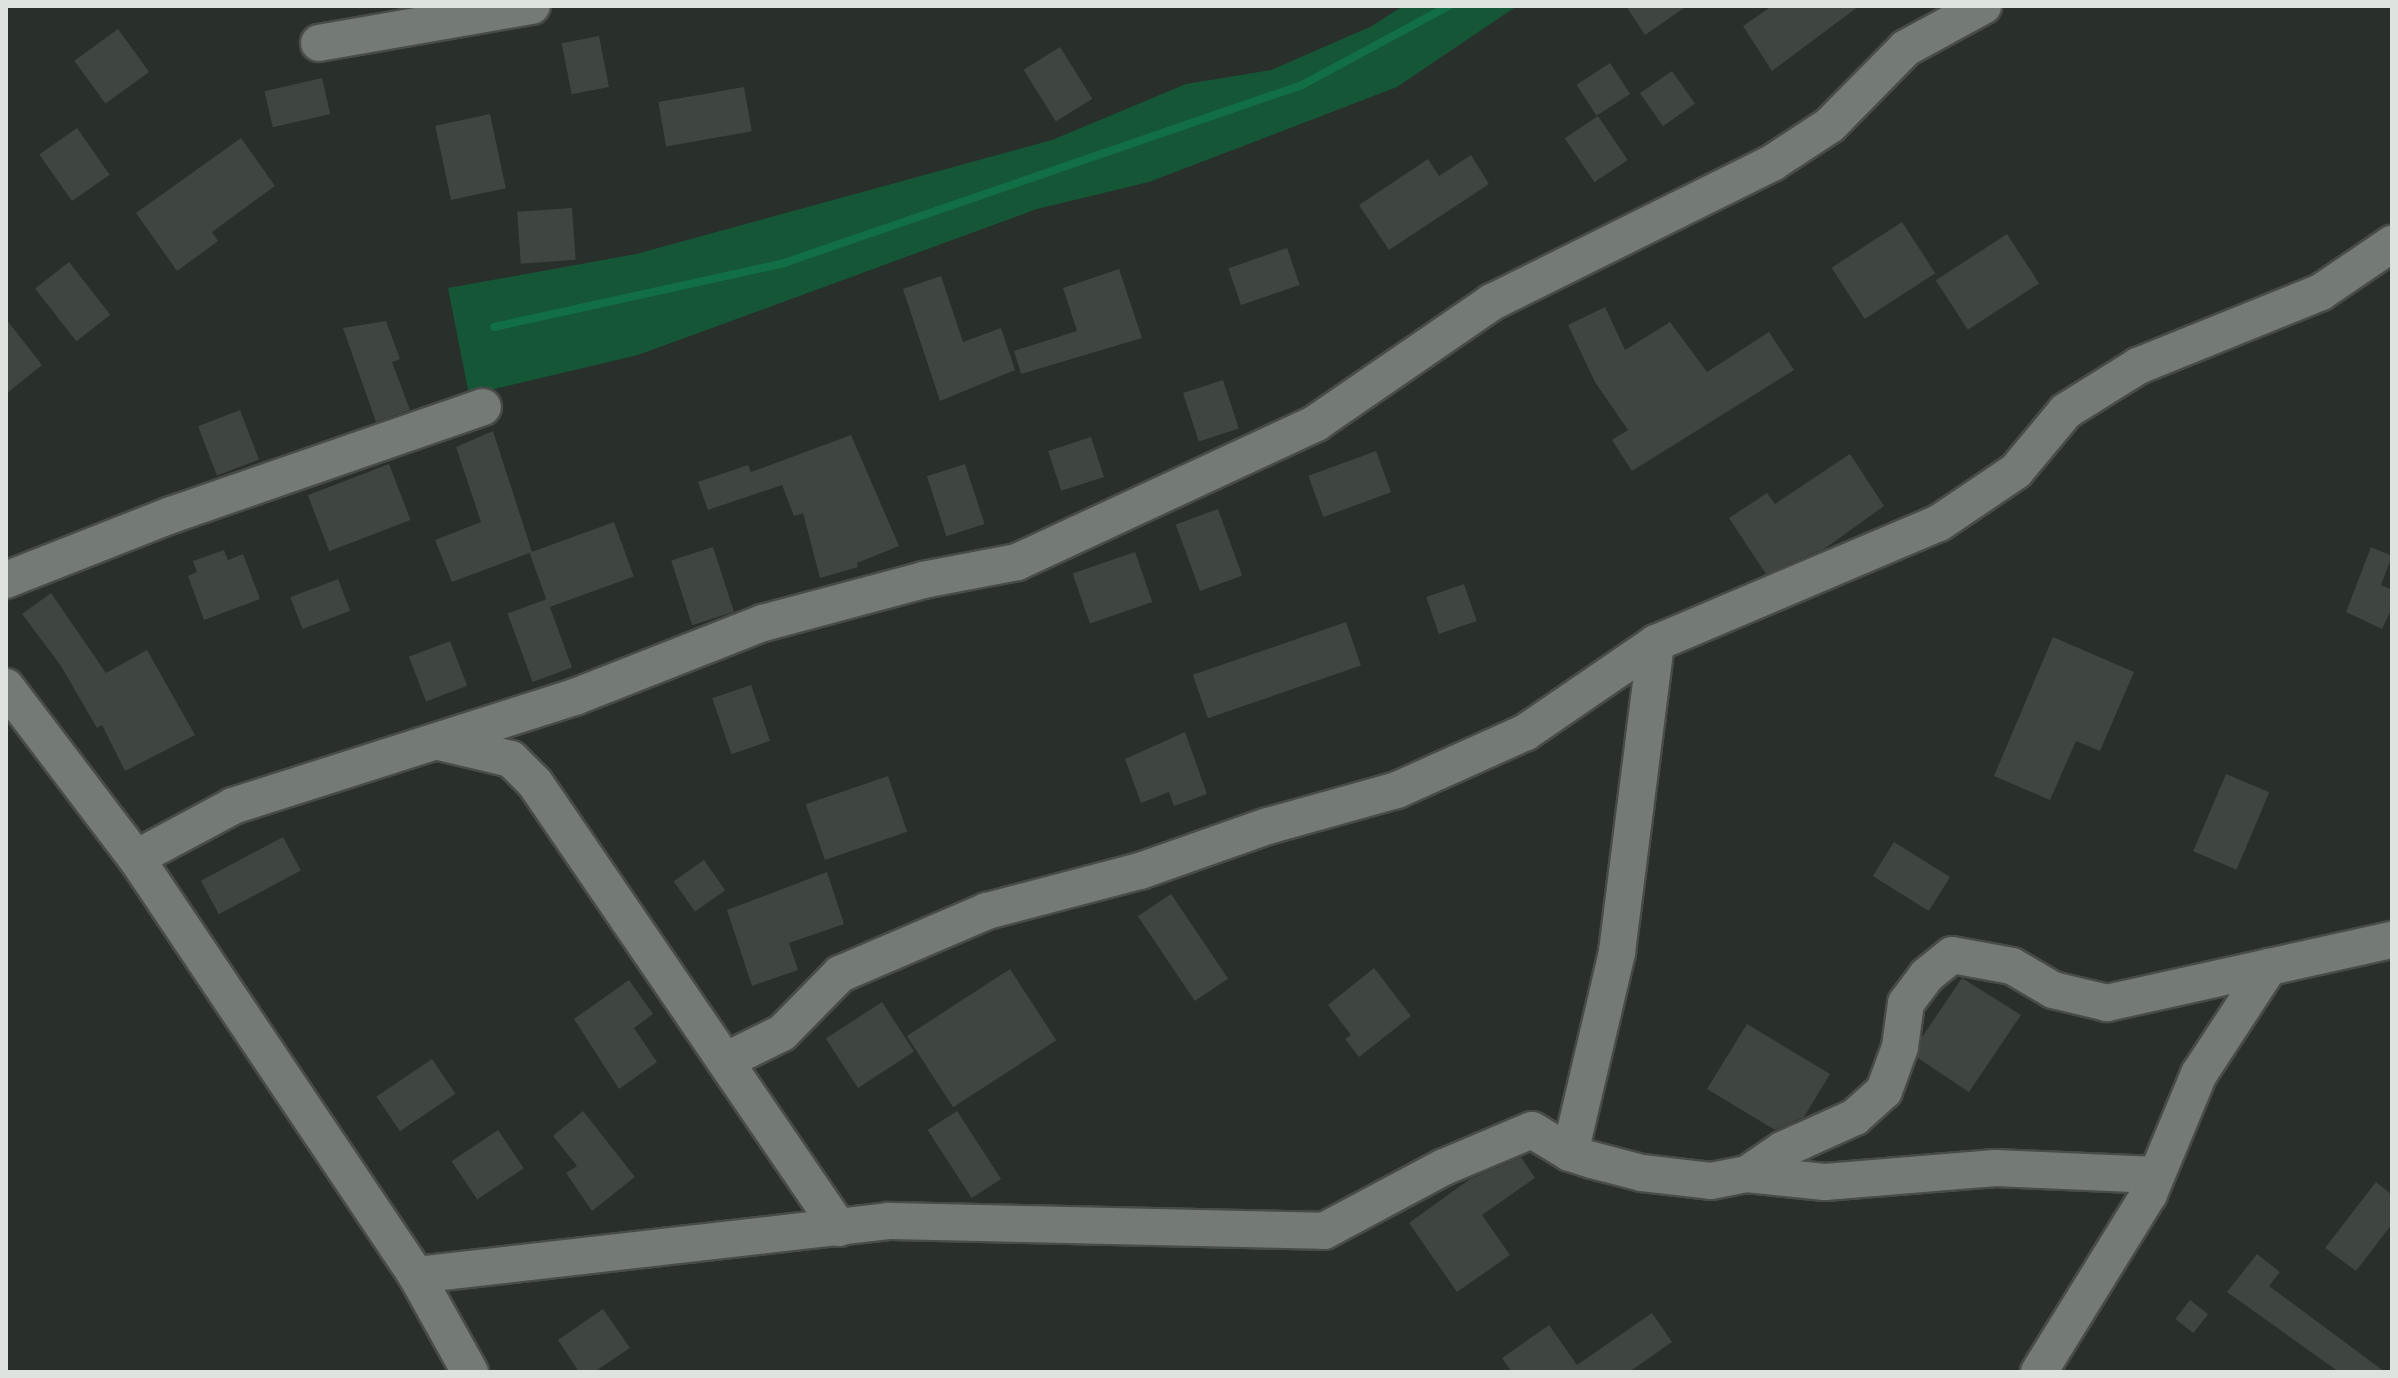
<!DOCTYPE html>
<style>
body{margin:0}
#map{position:relative;width:2398px;height:1378px;overflow:hidden;background:#292f2b;font-family:"Alegreya Sans",sans-serif}
div>[style]{position:absolute}
.green>*{inset:0;background:#145636}
.stream>*{height:8px;margin:-4px;padding:0 4px;transform-origin:4px;border-radius:4px;background:#126f45}
.building>*{inset:0;background:#3f4541;transform-origin:0 0}
.roads{filter:drop-shadow(2px 0 #474c49) drop-shadow(-2px 0 #474c49) drop-shadow(0 2px #474c49) drop-shadow(0 -2px #474c49)}
.minor>*{height:36px;margin:-18px;padding:0 18px;transform-origin:18px;border-radius:18px;background:#747b77}
span{translate:-50% -50%;white-space:nowrap;text-align:center;line-height:1.15;-webkit-text-stroke:6px #292f2b;paint-order:stroke}
.frame{position:absolute;inset:0;border:8px solid #dfe3e0;pointer-events:none}
</style>
<div id="map">
<div class="green">
<div style="clip-path:polygon(1403px 6px,1517px 6px,1397px 87px,1149px 182px,1037px 209px,638px 355px,469px 395px,448px 288px,636px 254px,1052px 140px,1186px 84px,1271px 70px,1372px 26px)"></div>
</div>
<div class="stream">
<div style="left:494px;top:327px;width:297px;rotate:-12.4deg"></div>
<div style="left:784px;top:263px;width:548px;rotate:-18.96deg"></div>
<div style="left:1302px;top:85px;width:167px;rotate:-28.3deg"></div>
</div>
<div class="building">
<div style="clip-path:polygon(1626px 6px,1687px 6px,1645px 35px)"></div>
<div style="clip-path:polygon(1772px 6px,1859px 6px,1772px 71px,1743px 26px)"></div>
<div style="left:118px;top:29px;width:53px;height:54px;rotate:54deg"></div>
<div style="left:599px;top:36px;width:52px;height:38px;rotate:79deg"></div>
<div style="left:1060px;top:47px;width:61px;height:43px;rotate:58deg"></div>
<div style="left:1610px;top:63px;width:37px;height:40px;rotate:57deg"></div>
<div style="left:1672px;top:71px;width:40px;height:39px;rotate:55deg"></div>
<div style="left:322px;top:78px;width:37px;height:59px;rotate:77deg"></div>
<div style="left:744px;top:87px;width:45px;height:87px;rotate:80deg"></div>
<div style="left:490px;top:114px;width:76px;height:56px;rotate:78deg"></div>
<div style="left:1598px;top:116px;width:53px;height:40px;rotate:56deg"></div>
<div style="left:77px;top:128px;width:57px;height:46px;rotate:55deg"></div>
<div style="clip-path:polygon(241px 138px,275px 186px,212px 232px,218px 241px,177px 271px,136px 213px)"></div>
<div style="clip-path:polygon(1471px 155px,1489px 184px,1389px 250px,1359px 205px,1428px 159px,1439px 176px)"></div>
<div style="left:572px;top:208px;width:52px;height:55px;rotate:86deg"></div>
<div style="left:1902px;top:222px;width:61px;height:84px;rotate:57deg"></div>
<div style="left:2007px;top:234px;width:59px;height:85px;rotate:57deg"></div>
<div style="left:1287px;top:248px;width:39px;height:62px;rotate:71deg"></div>
<div style="left:69px;top:262px;width:67px;height:43px;rotate:52deg"></div>
<div style="clip-path:polygon(1119px 269px,1142px 338px,1021px 374px,1014px 351px,1077px 331px,1063px 288px)"></div>
<div style="clip-path:polygon(941px 276px,963px 342px,1001px 328px,1015px 370px,940px 401px,903px 289px)"></div>
<div style="clip-path:polygon(1605px 307px,1625px 350px,1670px 322px,1707px 372px,1769px 332px,1794px 370px,1632px 471px,1612px 440px,1628px 430px,1595px 382px,1568px 325px)"></div>
<div style="clip-path:polygon(6px 319px,42px 365px,6px 394px)"></div>
<div style="clip-path:polygon(386px 321px,400px 359px,392px 362px,410px 410px,376px 422px,343px 328px)"></div>
<div style="left:1223px;top:380px;width:51px;height:42px;rotate:72deg"></div>
<div style="left:240px;top:410px;width:53px;height:45px;rotate:69deg"></div>
<div style="clip-path:polygon(493px 431px,532px 552px,452px 582px,435px 540px,481px 522px,456px 447px)"></div>
<div style="clip-path:polygon(851px 435px,899px 546px,857px 563px,858px 567px,820px 578px,803px 513px,794px 516px,782px 485px,708px 510px,698px 482px,748px 465px,751px 472px)"></div>
<div style="left:1091px;top:437px;width:42px;height:45px;rotate:72deg"></div>
<div style="left:1376px;top:451px;width:44px;height:72px;rotate:70deg"></div>
<div style="clip-path:polygon(1850px 454px,1884px 506px,1824px 549px,1766px 574px,1729px 518px,1767px 493px,1775px 504px)"></div>
<div style="left:389px;top:464px;width:60px;height:87px;rotate:69deg"></div>
<div style="left:965px;top:464px;width:63px;height:40px;rotate:72deg"></div>
<div style="left:1218px;top:509px;width:71px;height:45px;rotate:70deg"></div>
<div style="left:614px;top:522px;width:58px;height:90px;rotate:70deg"></div>
<div style="left:713px;top:547px;width:68px;height:44px;rotate:72deg"></div>
<div style="clip-path:polygon(2371px 547px,2392px 556px,2381px 585px,2392px 590px,2392px 608px,2382px 629px,2346px 612px)"></div>
<div style="clip-path:polygon(224px 550px,228px 560px,243px 554px,260px 599px,204px 620px,188px 576px,197px 572px,193px 561px)"></div>
<div style="left:1135px;top:552px;width:53px;height:66px;rotate:71deg"></div>
<div style="left:338px;top:579px;width:34px;height:51px;rotate:69deg"></div>
<div style="left:1464px;top:584px;width:39px;height:40px;rotate:71deg"></div>
<div style="clip-path:polygon(51px 593px,106px 673px,147px 650px,195px 735px,125px 771px,102px 725px,97px 728px,61px 666px,22px 614px)"></div>
<div style="left:547px;top:599px;width:73px;height:42px;rotate:70deg"></div>
<div style="left:1346px;top:622px;width:46px;height:162px;rotate:71deg"></div>
<div style="clip-path:polygon(2053px 637px,2134px 672px,2100px 751px,2076px 741px,2050px 800px,1994px 776px)"></div>
<div style="left:450px;top:641px;width:48px;height:44px;rotate:69deg"></div>
<div style="left:751px;top:685px;width:59px;height:41px;rotate:71deg"></div>
<div style="clip-path:polygon(1185px 732px,1207px 794px,1174px 806px,1169px 792px,1141px 803px,1125px 759px)"></div>
<div style="left:2226px;top:774px;width:47px;height:84px;rotate:23deg"></div>
<div style="left:888px;top:776px;width:59px;height:87px;rotate:71deg"></div>
<div style="left:283px;top:837px;width:38px;height:93px;rotate:62deg"></div>
<div style="left:1894px;top:842px;width:66px;height:40px;rotate:32deg"></div>
<div style="left:704px;top:860px;width:37px;height:37px;rotate:55deg"></div>
<div style="clip-path:polygon(827px 872px,844px 924px,789px 943px,798px 970px,752px 986px,727px 910px)"></div>
<div style="left:1171px;top:894px;width:102px;height:40px;rotate:56deg"></div>
<div style="clip-path:polygon(1374px 968px,1411px 1016px,1359px 1057px,1345px 1039px,1351px 1035px,1328px 1005px)"></div>
<div style="left:1010px;top:969px;width:85px;height:123px;rotate:57deg"></div>
<div style="clip-path:polygon(1962px 978px,2021px 1015px,1969px 1092px,1918px 1058px,1922px 1037px)"></div>
<div style="clip-path:polygon(629px 980px,653px 1014px,634px 1028px,657px 1062px,619px 1089px,574px 1019px)"></div>
<div style="left:882px;top:1002px;width:59px;height:67px;rotate:57deg"></div>
<div style="clip-path:polygon(1747px 1024px,1830px 1074px,1804px 1117px,1775px 1130px,1707px 1089px)"></div>
<div style="left:432px;top:1059px;width:42px;height:67px;rotate:56deg"></div>
<div style="clip-path:polygon(583px 1111px,635px 1177px,592px 1211px,566px 1173px,577px 1166px,553px 1136px)"></div>
<div style="left:957px;top:1111px;width:81px;height:35px;rotate:57deg"></div>
<div style="left:498px;top:1130px;width:46px;height:56px;rotate:56deg"></div>
<div style="clip-path:polygon(1521px 1157px,1535px 1178px,1482px 1215px,1510px 1255px,1457px 1292px,1409px 1223px,1470px 1179px)"></div>
<div style="clip-path:polygon(2376px 1182px,2392px 1195px,2392px 1224px,2356px 1271px,2325px 1248px)"></div>
<div style="clip-path:polygon(2257px 1254px,2280px 1272px,2269px 1286px,2385px 1372px,2339px 1372px,2227px 1292px)"></div>
<div style="left:2190px;top:1300px;width:23px;height:24px;rotate:38deg"></div>
<div style="clip-path:polygon(603px 1309px,630px 1348px,594px 1372px,579px 1372px,558px 1340px)"></div>
<div style="clip-path:polygon(1652px 1313px,1672px 1342px,1629px 1372px,1512px 1372px,1502px 1358px,1549px 1325px,1577px 1365px)"></div>
</div>
<div class="roads">
<div class="minor">
<div style="left:319px;top:43px;width:216px;rotate:-9.9deg"></div>
<div style="left:6px;top:580px;width:177px;rotate:-21.5deg"></div>
<div style="left:171px;top:515px;width:330px;rotate:-19.1deg"></div>
<div style="left:6px;top:687px;width:215px;rotate:52.8deg"></div>
<div style="left:136px;top:858px;width:502px;rotate:56.12deg"></div>
<div style="left:416px;top:1275px;width:111px;rotate:60.9deg"></div>
<div style="left:439px;top:742px;width:74px;rotate:13.3deg"></div>
<div style="left:511px;top:759px;width:34px;rotate:45deg"></div>
<div style="left:535px;top:783px;width:539px;rotate:55.66deg"></div>
<div style="left:136px;top:858px;width:110px;rotate:-28.2deg"></div>
<div style="left:233px;top:806px;width:359px;rotate:-17.7deg"></div>
<div style="left:575px;top:697px;width:202px;rotate:-21.5deg"></div>
<div style="left:763px;top:623px;width:166px;rotate:-15deg"></div>
<div style="left:923px;top:580px;width:96px;rotate:-10.8deg"></div>
<div style="left:1017px;top:562px;width:330px;rotate:-24.9deg"></div>
<div style="left:1316px;top:423px;width:214px;rotate:-34.5deg"></div>
<div style="left:1492px;top:302px;width:313px;rotate:-26.4deg"></div>
<div style="left:1772px;top:163px;width:69px;rotate:-33.2deg"></div>
<div style="left:1830px;top:125px;width:108px;rotate:-45.4deg"></div>
<div style="left:1906px;top:48px;width:88px;rotate:-28.6deg"></div>
<div style="left:725px;top:1061px;width:64px;rotate:-26.2deg"></div>
<div style="left:782px;top:1033px;width:83px;rotate:-45.5deg"></div>
<div style="left:840px;top:974px;width:160px;rotate:-23.2deg"></div>
<div style="left:987px;top:911px;width:158px;rotate:-14.7deg"></div>
<div style="left:1140px;top:871px;width:136px;rotate:-19.4deg"></div>
<div style="left:1268px;top:826px;width:134px;rotate:-15.6deg"></div>
<div style="left:1397px;top:790px;width:141px;rotate:-24.2deg"></div>
<div style="left:1526px;top:732px;width:158px;rotate:-34.4deg"></div>
<div style="left:1656px;top:643px;width:307px;rotate:-23deg"></div>
<div style="left:1939px;top:523px;width:93px;rotate:-34deg"></div>
<div style="left:2016px;top:471px;width:78px;rotate:-50.2deg"></div>
<div style="left:2066px;top:411px;width:85px;rotate:-32deg"></div>
<div style="left:2138px;top:366px;width:197px;rotate:-22deg"></div>
<div style="left:2321px;top:292px;width:86px;rotate:-34.1deg"></div>
<div style="left:1570px;top:1153px;width:206px;rotate:-76.8deg"></div>
<div style="left:1617px;top:952px;width:311px;rotate:-82.8deg"></div>
<div style="left:1747px;top:1174px;width:78px;rotate:5.9deg"></div>
<div style="left:1825px;top:1182px;width:171px;rotate:-4.7deg"></div>
<div style="left:1995px;top:1168px;width:161px;rotate:2.5deg"></div>
<div style="left:416px;top:1275px;width:475px;rotate:-6.5deg"></div>
<div style="left:888px;top:1221px;width:436px;rotate:1.3deg"></div>
<div style="left:1324px;top:1231px;width:136px;rotate:-28.1deg"></div>
<div style="left:1444px;top:1167px;width:95px;rotate:-22.8deg"></div>
<div style="left:1532px;top:1130px;width:44px;rotate:31.2deg"></div>
<div style="left:1570px;top:1153px;width:23px;rotate:18deg"></div>
<div style="left:1592px;top:1160px;width:52px;rotate:14.6deg"></div>
<div style="left:1642px;top:1173px;width:69px;rotate:6.6deg"></div>
<div style="left:1711px;top:1181px;width:37px;rotate:-11deg"></div>
<div style="left:1747px;top:1174px;width:42px;rotate:-34.4deg"></div>
<div style="left:1782px;top:1150px;width:80px;rotate:-24.3deg"></div>
<div style="left:1855px;top:1117px;width:39px;rotate:-42deg"></div>
<div style="left:1884px;top:1091px;width:47px;rotate:-70deg"></div>
<div style="left:1900px;top:1047px;width:44px;rotate:-82.2deg"></div>
<div style="left:1906px;top:1003px;width:34px;rotate:-53deg"></div>
<div style="left:1926px;top:976px;width:33px;rotate:-39deg"></div>
<div style="left:1952px;top:955px;width:61px;rotate:10.4deg"></div>
<div style="left:2012px;top:966px;width:48px;rotate:30.3deg"></div>
<div style="left:2053px;top:990px;width:56px;rotate:13.5deg"></div>
<div style="left:2107px;top:1003px;width:292px;rotate:-12.5deg"></div>
<div style="left:2039px;top:1372px;width:209px;rotate:-58.3deg"></div>
<div style="left:2149px;top:1194px;width:130px;rotate:-67.4deg"></div>
<div style="left:2199px;top:1074px;width:128px;rotate:-56.8deg"></div>
</div>
</div>
<div class="frame"></div>
</div>
